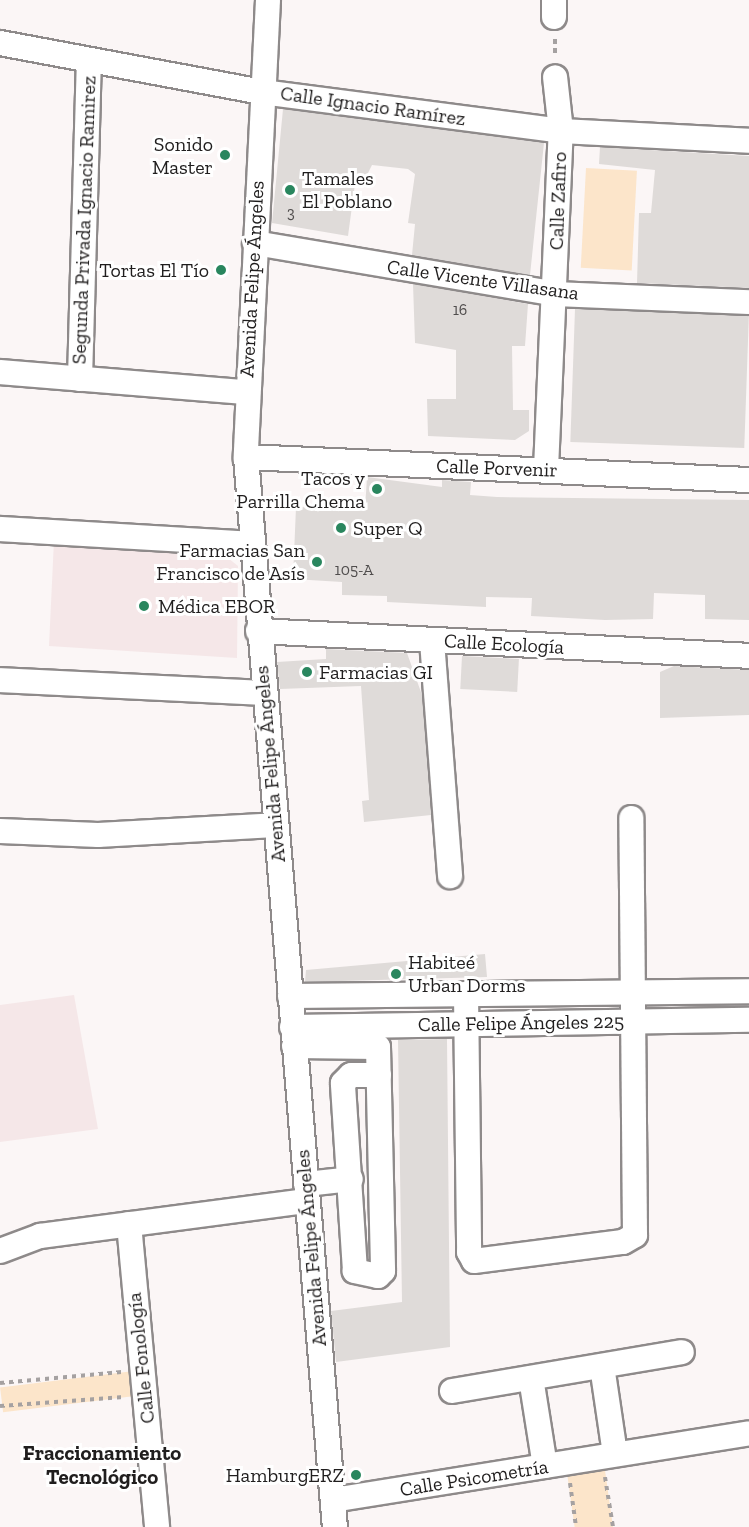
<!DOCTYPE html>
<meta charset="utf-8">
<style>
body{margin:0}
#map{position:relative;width:749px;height:1527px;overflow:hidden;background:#fbf6f6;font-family:"Zilla Slab",serif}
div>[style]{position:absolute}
.built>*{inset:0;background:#f5e7e8}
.green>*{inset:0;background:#fce5ca;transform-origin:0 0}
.building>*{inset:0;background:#dfdbd9;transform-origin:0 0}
.path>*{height:4px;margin-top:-2px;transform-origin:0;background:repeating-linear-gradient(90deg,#a5a1a1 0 4.5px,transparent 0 9px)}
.roads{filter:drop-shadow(2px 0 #8e8a8a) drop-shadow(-2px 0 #8e8a8a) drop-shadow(0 2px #8e8a8a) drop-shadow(0 -2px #8e8a8a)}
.minor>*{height:24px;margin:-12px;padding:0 12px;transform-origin:12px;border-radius:12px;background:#fff}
.dots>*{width:16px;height:16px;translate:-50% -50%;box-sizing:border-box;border:3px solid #fff;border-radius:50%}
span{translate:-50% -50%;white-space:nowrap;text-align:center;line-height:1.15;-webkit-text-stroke:6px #fff;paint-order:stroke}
.number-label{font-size:16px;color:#504d4d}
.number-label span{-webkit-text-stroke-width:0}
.street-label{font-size:20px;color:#201e1e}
.poi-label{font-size:20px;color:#201e1e}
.right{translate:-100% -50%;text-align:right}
.left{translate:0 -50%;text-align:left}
.neighbourhood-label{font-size:21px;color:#201e1e;font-weight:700}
</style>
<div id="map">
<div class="built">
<div style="clip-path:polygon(54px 540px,218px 550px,238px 566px,237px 658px,49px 646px)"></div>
<div style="clip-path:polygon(74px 995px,98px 1129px,0 1142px,0 1005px)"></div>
</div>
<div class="green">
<div style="left:586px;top:168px;width:51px;height:100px;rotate:3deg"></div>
<div style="left:142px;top:1370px;width:25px;height:143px;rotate:83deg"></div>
<div style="left:603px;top:1456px;width:72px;height:38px;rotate:82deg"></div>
</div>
<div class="building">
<div style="clip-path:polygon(283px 109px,544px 143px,530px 275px,412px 255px,415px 224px,408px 223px,415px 174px,408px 169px,372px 165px,362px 185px,355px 184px,348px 236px,272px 223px)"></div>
<div style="clip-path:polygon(600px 147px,749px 156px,749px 288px,637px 283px,639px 213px,651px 213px,655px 170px,599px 164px)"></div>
<div style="clip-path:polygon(413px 284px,528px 304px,525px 346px,512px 346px,513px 410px,529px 410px,529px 431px,515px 440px,428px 436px,427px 399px,456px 399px,456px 350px,415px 343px)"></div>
<div style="left:575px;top:309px;width:174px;height:133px;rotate:2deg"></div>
<div style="clip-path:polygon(367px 477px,442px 487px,442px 480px,471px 482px,470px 495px,497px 497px,749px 500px,749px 620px,705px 619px,705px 595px,654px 593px,653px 619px,605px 620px,531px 616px,532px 598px,486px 597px,486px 607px,387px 602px,387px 596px,342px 595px,342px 582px,293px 579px,296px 507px,365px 509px)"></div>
<div style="clip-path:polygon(326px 649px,407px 653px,422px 695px,431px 815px,364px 822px,362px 801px,369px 800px,361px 686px,280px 689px,277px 662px,326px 659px)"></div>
<div style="left:462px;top:656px;width:57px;height:33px;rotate:3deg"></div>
<div style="clip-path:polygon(674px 666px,749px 670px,749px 715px,660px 718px,660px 672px)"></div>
<div style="clip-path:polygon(485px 954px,487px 977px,305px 982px,306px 970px)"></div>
<div style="clip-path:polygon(447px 1039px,450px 1347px,336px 1362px,331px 1311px,402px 1302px,398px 1040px)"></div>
</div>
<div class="path">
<div style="left:555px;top:39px;width:16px;rotate:90deg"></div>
<div style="left:0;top:1383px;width:122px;rotate:-5.2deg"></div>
<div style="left:0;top:1406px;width:124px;rotate:-4.2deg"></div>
<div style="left:605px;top:1477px;width:51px;rotate:80.9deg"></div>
<div style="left:570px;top:1483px;width:44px;rotate:82.2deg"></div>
</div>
<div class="roads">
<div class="minor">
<div style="left:268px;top:0;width:458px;rotate:92.8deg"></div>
<div style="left:246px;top:457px;width:1074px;rotate:85.25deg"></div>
<div style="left:554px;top:0;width:17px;rotate:90deg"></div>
<div style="left:0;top:43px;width:267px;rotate:10.6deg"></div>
<div style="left:262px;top:92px;width:302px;rotate:7.4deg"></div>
<div style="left:561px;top:131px;width:188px;rotate:3deg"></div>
<div style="left:255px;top:243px;width:304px;rotate:9.6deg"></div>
<div style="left:555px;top:294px;width:194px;rotate:2.4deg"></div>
<div style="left:0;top:372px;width:246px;rotate:4.7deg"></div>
<div style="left:80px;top:379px;width:318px;rotate:-88.4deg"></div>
<div style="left:246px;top:457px;width:504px;rotate:2.62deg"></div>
<div style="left:546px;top:469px;width:338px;rotate:-87.5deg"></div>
<div style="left:561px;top:131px;width:54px;rotate:-96.3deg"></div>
<div style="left:0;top:529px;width:251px;rotate:3.4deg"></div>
<div style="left:258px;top:631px;width:492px;rotate:2.9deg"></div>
<div style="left:432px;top:641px;width:236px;rotate:85.6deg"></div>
<div style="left:0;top:680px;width:263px;rotate:2.8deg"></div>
<div style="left:0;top:831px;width:98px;rotate:2.3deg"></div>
<div style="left:98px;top:835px;width:177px;rotate:-3.2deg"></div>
<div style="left:466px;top:994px;width:258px;rotate:89.3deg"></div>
<div style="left:469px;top:1252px;width:10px;rotate:61deg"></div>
<div style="left:474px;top:1261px;width:150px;rotate:-7.3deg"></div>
<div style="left:623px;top:1242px;width:14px;rotate:-30deg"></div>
<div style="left:635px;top:1235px;width:417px;rotate:-90.5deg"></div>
<div style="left:290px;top:996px;width:459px;rotate:-0.6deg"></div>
<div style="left:292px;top:1027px;width:457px;rotate:-0.9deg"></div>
<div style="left:294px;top:1046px;width:84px;rotate:0.7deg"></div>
<div style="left:378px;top:1047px;width:224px;rotate:88.7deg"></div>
<div style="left:383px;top:1271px;width:7px;rotate:135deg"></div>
<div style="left:378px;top:1276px;width:24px;rotate:-168deg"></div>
<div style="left:355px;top:1271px;width:188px;rotate:-93.7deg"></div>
<div style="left:343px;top:1083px;width:11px;rotate:-45deg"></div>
<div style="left:351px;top:1075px;width:28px"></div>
<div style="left:306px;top:1184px;width:45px;rotate:-6.3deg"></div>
<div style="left:129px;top:1224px;width:304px;rotate:84.7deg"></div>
<div style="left:0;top:1251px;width:43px;rotate:-20.6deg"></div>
<div style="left:40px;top:1236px;width:269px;rotate:-7.5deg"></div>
<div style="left:602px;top:1366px;width:89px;rotate:81.6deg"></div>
<div style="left:531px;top:1378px;width:89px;rotate:81deg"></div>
<div style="left:452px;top:1391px;width:233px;rotate:-9.6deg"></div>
<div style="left:333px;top:1500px;width:421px;rotate:-9.1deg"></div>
</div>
</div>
<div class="dots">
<div style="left:225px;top:155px;background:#29865e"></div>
<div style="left:290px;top:190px;background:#29865e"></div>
<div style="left:221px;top:270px;background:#29865e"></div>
<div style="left:377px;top:489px;background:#29865e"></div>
<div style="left:341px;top:528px;background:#29865e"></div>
<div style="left:317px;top:562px;background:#29865e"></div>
<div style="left:144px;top:606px;background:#29865e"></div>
<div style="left:307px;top:672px;background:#29865e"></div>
<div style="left:396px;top:974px;background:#29865e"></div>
<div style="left:356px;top:1475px;background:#29865e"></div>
</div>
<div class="number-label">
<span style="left:291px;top:213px">3</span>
<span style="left:460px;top:310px">16</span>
<span style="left:354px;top:570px">105-A</span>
</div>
<div class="street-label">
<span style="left:373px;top:106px;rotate:8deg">Calle Ignacio Ramírez</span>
<span style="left:558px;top:201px;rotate:-88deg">Calle Zafiro</span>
<span style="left:84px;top:220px;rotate:-88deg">Segunda Privada Ignacio Ramirez</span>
<span style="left:252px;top:279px;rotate:-87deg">Avenida Felipe Ángeles</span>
<span style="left:483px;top:280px;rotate:8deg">Calle Vicente Villasana</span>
<span style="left:497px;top:468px;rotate:2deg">Calle Porvenir</span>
<span style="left:504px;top:644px;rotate:3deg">Calle Ecología</span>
<span style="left:270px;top:764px;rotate:-95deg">Avenida Felipe Ángeles</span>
<span style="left:521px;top:1023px;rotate:-1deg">Calle Felipe Ángeles 225</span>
<span style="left:311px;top:1248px;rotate:-95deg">Avenida Felipe Ángeles</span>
<span style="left:141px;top:1358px;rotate:-96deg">Calle Fonología</span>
<span style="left:474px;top:1478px;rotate:-9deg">Calle Psicometría</span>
</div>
<div class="poi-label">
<span class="right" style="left:213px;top:156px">Sonido<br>Master</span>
<span class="left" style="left:302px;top:190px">Tamales<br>El Poblano</span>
<span class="right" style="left:209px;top:270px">Tortas El Tío</span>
<span class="right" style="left:365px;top:490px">Tacos y<br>Parrilla Chema</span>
<span class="left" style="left:353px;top:528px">Super Q</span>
<span class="right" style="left:305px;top:562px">Farmacias San<br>Francisco de Asís</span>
<span class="left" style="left:158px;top:606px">Médica EBOR</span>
<span class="left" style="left:319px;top:672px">Farmacias GI</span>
<span class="left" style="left:408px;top:974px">Habiteé<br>Urban Dorms</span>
<span class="right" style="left:344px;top:1475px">HamburgERZ</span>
</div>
<div class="neighbourhood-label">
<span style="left:102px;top:1465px">Fraccionamiento<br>Tecnológico</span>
</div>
</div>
